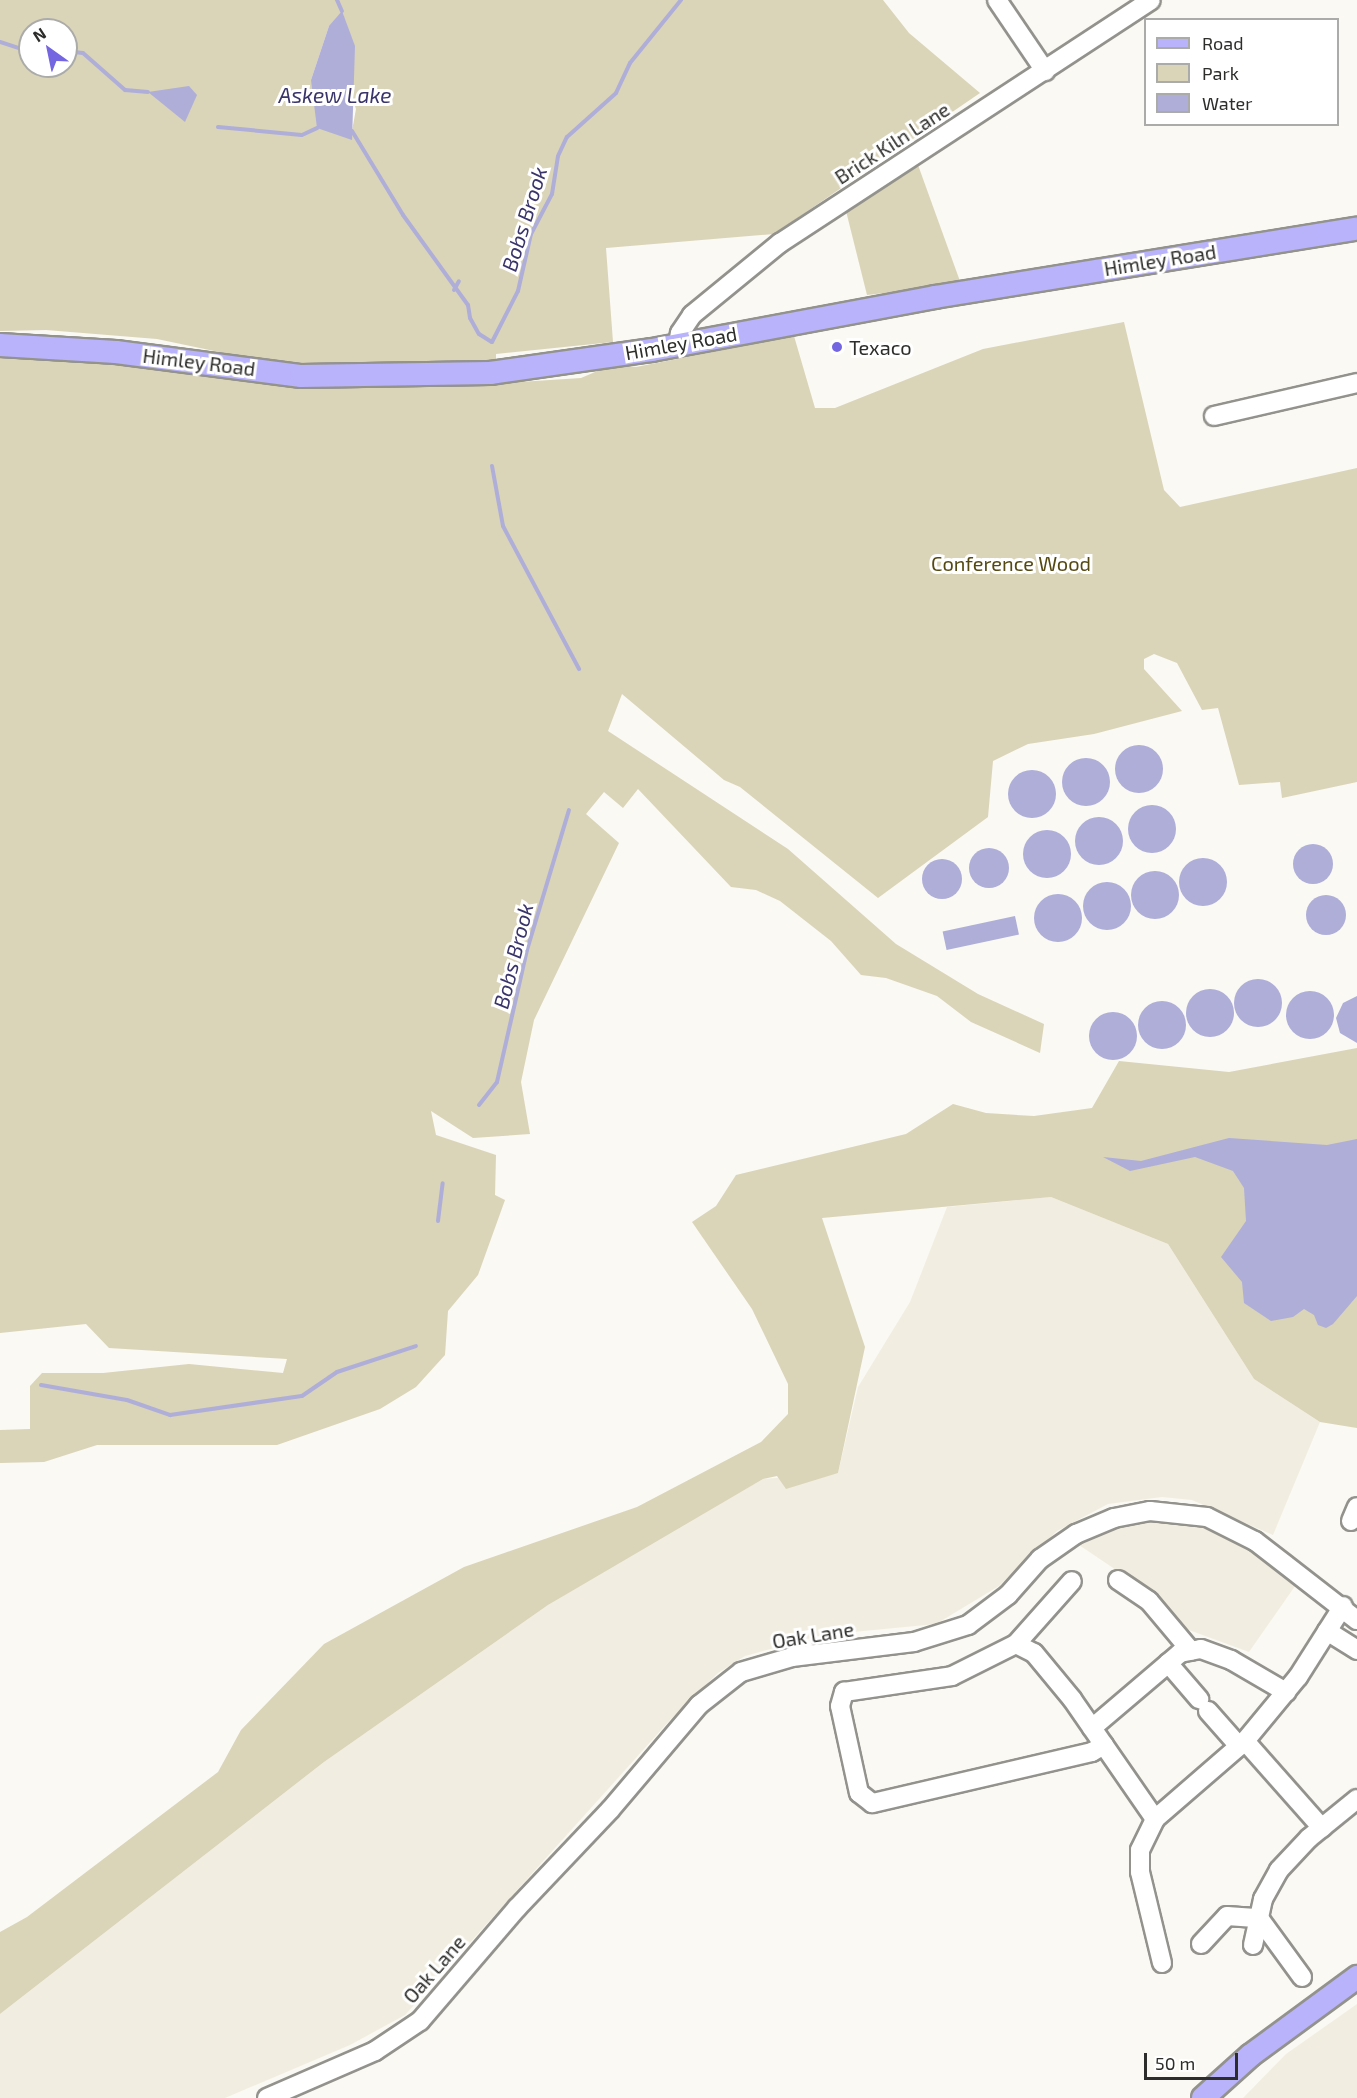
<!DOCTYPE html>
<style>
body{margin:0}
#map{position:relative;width:1357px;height:2098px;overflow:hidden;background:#faf9f3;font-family:"Exo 2",sans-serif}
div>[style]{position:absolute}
.built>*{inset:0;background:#f1eee1}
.green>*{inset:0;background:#dad4b8}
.water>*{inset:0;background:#aeaed9;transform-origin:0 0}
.round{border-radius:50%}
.stream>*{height:4px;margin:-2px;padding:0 2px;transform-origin:2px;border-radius:2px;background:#aeaed9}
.roads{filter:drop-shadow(2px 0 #93928d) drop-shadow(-2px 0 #93928d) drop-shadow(0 2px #93928d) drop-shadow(0 -2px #93928d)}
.minor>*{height:18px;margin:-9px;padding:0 9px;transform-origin:9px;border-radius:9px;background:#fff}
.major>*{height:22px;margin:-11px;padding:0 11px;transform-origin:11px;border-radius:11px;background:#b9b3fb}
.dots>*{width:16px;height:16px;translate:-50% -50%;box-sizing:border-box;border:3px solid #fff;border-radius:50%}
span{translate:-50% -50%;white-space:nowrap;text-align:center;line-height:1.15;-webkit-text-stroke:6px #fff;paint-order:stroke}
.street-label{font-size:20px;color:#2d2d2b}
.poi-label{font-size:20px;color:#2d2d2b}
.left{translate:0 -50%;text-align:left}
.park-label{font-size:20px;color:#554913}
.water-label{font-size:21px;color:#39346a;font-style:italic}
.legend{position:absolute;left:1144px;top:18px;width:195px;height:108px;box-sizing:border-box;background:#fff;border:2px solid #ababaa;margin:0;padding:8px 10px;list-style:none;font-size:18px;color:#2d2d2b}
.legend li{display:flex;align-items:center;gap:12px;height:30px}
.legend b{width:30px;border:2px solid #ababaa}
.north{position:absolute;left:18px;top:18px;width:60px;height:60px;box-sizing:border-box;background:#fff;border:2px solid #ababaa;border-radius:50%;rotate:327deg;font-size:16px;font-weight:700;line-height:24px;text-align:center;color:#2d2d2b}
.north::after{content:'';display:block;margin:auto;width:21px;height:27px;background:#7466e1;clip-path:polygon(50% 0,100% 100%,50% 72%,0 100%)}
.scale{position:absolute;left:1144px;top:2053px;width:94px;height:27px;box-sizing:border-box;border:3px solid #2d2d2b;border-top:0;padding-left:8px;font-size:18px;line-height:21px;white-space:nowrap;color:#2d2d2b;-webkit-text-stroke:4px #fff;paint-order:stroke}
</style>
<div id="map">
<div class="built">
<div style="clip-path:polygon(1051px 1197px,1168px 1244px,1254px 1379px,1320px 1422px,1273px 1535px,1192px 1500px,1162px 1497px,1108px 1504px,1057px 1531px,999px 1586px,936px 1624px,822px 1635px,745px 1656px,718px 1673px,670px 1720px,405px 2015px,350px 2045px,225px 2098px,0 2098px,0 2014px,324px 1762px,548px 1605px,658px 1538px,763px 1479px,838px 1473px,858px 1387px,910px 1302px,947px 1207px)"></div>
<div style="clip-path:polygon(1207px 1517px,1302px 1576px,1249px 1652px,1189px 1630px,1143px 1588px,1070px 1539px,1114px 1518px)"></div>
<div style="clip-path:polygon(1357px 2004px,1357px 2098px,1243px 2098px,1286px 2054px)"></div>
</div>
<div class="green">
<div style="clip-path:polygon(evenodd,0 0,883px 0,909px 33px,980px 93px,774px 234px,606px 248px,613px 342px,496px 354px,496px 363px,296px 368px,157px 339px,46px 330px,0 331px,0 0,329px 26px,356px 109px,352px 131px,311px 80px,329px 26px,0 0,30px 30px,66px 30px,66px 66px,30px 66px,30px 30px)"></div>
<div style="clip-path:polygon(918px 165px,961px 284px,867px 295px,846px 211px)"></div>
<div style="clip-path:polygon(1124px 322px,1164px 490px,1180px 507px,1357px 468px,1357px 782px,1282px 798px,1280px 782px,1239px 785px,1218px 708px,1202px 710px,1177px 663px,1154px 654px,1144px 659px,1144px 669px,1182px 711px,1094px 734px,1028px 744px,993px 761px,988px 817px,878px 898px,740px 787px,724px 780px,622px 694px,608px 731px,788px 849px,896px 944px,978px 994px,1044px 1024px,1040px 1053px,971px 1022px,937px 996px,886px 978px,861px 975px,831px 941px,780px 901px,756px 890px,731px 887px,638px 789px,623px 808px,604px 792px,586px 814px,619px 843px,534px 1020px,521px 1082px,530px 1134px,473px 1138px,431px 1111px,436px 1135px,496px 1155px,495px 1195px,505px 1200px,478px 1275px,448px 1311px,445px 1355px,416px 1387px,380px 1409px,277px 1445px,97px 1445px,44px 1462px,0 1463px,0 1430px,30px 1429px,30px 1386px,42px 1373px,103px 1373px,189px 1364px,283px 1373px,287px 1359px,109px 1348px,86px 1324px,0 1333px,0 358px,136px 363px,345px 386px,473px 385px,581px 378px,614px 364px,636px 367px,794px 336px,815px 408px,835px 408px,983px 349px)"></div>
<div style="clip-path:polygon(1357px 1048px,1357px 1428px,1320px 1422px,1254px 1379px,1168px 1244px,1051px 1197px,822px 1218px,865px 1347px,838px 1473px,786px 1489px,777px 1476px,763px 1479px,548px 1605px,324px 1762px,0 2014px,0 1932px,27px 1917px,218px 1772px,241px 1730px,324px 1644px,464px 1567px,637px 1507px,761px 1442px,788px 1414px,788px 1384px,752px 1309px,692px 1222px,716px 1206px,736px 1175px,906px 1134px,953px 1104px,986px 1113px,1034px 1116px,1092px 1108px,1119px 1061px,1229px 1072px)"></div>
</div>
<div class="water">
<div style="clip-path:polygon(342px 11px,355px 46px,352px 140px,317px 128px,311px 80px,329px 26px)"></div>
<div style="clip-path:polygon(189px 86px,197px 95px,185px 122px,148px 92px)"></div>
<div class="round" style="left:1115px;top:745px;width:48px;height:48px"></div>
<div class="round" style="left:1062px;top:758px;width:48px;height:48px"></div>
<div class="round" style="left:1008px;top:770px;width:48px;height:48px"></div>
<div class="round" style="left:1128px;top:805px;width:48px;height:48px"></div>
<div class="round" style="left:1075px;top:817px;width:48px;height:48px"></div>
<div class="round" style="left:1023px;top:830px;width:48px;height:48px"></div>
<div class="round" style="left:1293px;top:844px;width:40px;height:40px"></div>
<div class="round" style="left:969px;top:848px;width:40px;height:40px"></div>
<div class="round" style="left:1179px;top:858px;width:48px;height:48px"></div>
<div class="round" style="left:922px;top:859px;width:40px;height:40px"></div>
<div class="round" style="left:1131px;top:871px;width:48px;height:48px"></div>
<div class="round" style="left:1083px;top:882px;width:48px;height:48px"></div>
<div class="round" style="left:1034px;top:894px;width:48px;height:48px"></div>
<div class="round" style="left:1306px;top:895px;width:40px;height:40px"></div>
<div style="left:1015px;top:916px;width:19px;height:74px;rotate:78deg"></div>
<div class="round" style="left:1234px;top:979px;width:48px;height:48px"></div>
<div class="round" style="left:1186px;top:989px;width:48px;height:48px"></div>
<div class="round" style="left:1286px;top:991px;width:48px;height:48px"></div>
<div style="clip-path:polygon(1357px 996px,1357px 1043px,1340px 1033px,1336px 1018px,1343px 1003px)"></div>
<div class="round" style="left:1138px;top:1001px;width:48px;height:48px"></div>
<div class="round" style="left:1089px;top:1012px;width:48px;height:48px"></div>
<div style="clip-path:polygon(1229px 1138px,1327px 1145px,1357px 1139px,1357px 1296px,1333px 1324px,1326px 1328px,1318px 1325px,1314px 1315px,1304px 1309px,1293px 1317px,1271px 1321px,1244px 1303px,1242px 1282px,1221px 1257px,1246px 1221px,1244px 1188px,1233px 1171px,1195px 1157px,1130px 1171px,1103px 1157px,1141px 1161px)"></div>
</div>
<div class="stream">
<div style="left:337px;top:0;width:12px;rotate:66deg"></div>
<div style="left:0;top:42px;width:32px;rotate:18deg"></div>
<div style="left:66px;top:51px;width:17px;rotate:7deg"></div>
<div style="left:83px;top:53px;width:56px;rotate:41.4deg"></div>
<div style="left:125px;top:90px;width:23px;rotate:5deg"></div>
<div style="left:218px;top:127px;width:84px;rotate:5.4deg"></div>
<div style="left:302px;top:135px;width:17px;rotate:-25deg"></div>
<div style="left:352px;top:131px;width:98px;rotate:58.7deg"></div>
<div style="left:403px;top:215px;width:111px;rotate:54.2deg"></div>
<div style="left:468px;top:305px;width:13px;rotate:81deg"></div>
<div style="left:470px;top:318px;width:18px;rotate:61deg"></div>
<div style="left:479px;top:334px;width:15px;rotate:32deg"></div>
<div style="left:492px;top:342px;width:57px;rotate:-63deg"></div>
<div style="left:518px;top:291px;width:58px;rotate:-77.2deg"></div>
<div style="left:531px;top:234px;width:45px;rotate:-62.3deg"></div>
<div style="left:552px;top:194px;width:38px;rotate:-81deg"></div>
<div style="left:558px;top:156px;width:21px;rotate:-65deg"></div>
<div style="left:567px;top:137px;width:66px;rotate:-41.9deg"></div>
<div style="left:616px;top:93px;width:33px;rotate:-65deg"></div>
<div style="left:630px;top:63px;width:81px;rotate:-51deg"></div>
<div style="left:454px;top:290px;width:10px;rotate:-61deg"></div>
<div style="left:492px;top:466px;width:61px;rotate:79.6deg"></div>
<div style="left:503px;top:526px;width:162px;rotate:62deg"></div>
<div style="left:479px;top:1105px;width:29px;rotate:-52deg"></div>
<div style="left:497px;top:1082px;width:135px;rotate:-77.2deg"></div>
<div style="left:527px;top:950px;width:146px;rotate:-73.3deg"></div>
<div style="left:438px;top:1221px;width:38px;rotate:-83deg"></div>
<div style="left:41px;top:1385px;width:87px;rotate:9.9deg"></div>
<div style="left:127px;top:1400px;width:46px;rotate:19.2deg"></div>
<div style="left:170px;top:1415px;width:133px;rotate:-8.2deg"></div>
<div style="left:302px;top:1396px;width:42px;rotate:-34.4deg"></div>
<div style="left:337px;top:1372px;width:83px;rotate:-18.2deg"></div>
</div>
<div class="roads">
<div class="minor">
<div style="left:997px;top:0;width:86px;rotate:55.9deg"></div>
<div style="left:678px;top:344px;width:11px;rotate:-80deg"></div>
<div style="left:680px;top:333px;width:22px;rotate:-56deg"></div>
<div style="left:692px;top:315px;width:114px;rotate:-39.3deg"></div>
<div style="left:780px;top:243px;width:443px;rotate:-33.2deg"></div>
<div style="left:1214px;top:416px;width:147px;rotate:-13deg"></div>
<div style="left:1351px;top:1521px;width:15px;rotate:-67deg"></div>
<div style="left:1118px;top:1580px;width:37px;rotate:34deg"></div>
<div style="left:1149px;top:1601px;width:65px;rotate:50deg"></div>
<div style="left:1327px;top:1631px;width:36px;rotate:32deg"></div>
<div style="left:1016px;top:1644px;width:84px;rotate:-48.4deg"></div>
<div style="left:1168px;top:1663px;width:48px;rotate:49.3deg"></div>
<div style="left:1208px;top:1711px;width:47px;rotate:48.5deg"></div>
<div style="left:1092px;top:1728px;width:116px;rotate:-40.4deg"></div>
<div style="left:1180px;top:1653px;width:21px;rotate:-11deg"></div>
<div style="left:1201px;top:1649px;width:32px;rotate:20deg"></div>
<div style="left:1231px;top:1660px;width:64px;rotate:30.2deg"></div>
<div style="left:1245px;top:1741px;width:116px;rotate:48.5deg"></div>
<div style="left:1104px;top:1745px;width:14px;rotate:150deg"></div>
<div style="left:1092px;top:1752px;width:226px;rotate:166.9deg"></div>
<div style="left:872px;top:1803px;width:16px;rotate:-142deg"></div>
<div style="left:859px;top:1793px;width:89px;rotate:-102.3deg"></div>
<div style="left:840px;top:1706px;width:15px;rotate:-74deg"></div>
<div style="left:844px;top:1692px;width:109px;rotate:-8.4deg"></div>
<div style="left:952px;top:1676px;width:72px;rotate:-26.6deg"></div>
<div style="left:1016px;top:1644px;width:20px;rotate:27deg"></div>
<div style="left:1034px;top:1653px;width:60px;rotate:50.4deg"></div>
<div style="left:1072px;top:1699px;width:146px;rotate:55.3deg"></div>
<div style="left:1201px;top:1944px;width:38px;rotate:-47deg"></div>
<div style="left:1227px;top:1916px;width:32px;rotate:4deg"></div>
<div style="left:1259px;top:1918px;width:73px;rotate:53.9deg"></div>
<div style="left:1253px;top:1945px;width:47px;rotate:-77.7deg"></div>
<div style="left:1263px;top:1899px;width:33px;rotate:-61deg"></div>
<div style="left:1279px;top:1870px;width:44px;rotate:-46.8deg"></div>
<div style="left:1309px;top:1838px;width:62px;rotate:-39.1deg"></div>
<div style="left:1162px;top:1963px;width:94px;rotate:-103.6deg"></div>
<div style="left:1140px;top:1872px;width:22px;rotate:-90deg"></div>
<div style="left:1140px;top:1850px;width:34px;rotate:-64deg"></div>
<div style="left:1155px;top:1819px;width:119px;rotate:-40.9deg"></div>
<div style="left:1245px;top:1741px;width:83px;rotate:-50.4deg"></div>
<div style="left:1298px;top:1677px;width:84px;rotate:-57.6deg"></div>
<div style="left:267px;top:2098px;width:118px;rotate:-23.5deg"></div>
<div style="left:375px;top:2051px;width:54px;rotate:-33.7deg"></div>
<div style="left:420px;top:2021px;width:149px;rotate:-49.4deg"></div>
<div style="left:517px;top:1908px;width:135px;rotate:-46.5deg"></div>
<div style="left:610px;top:1810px;width:138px;rotate:-49.7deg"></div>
<div style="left:699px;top:1705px;width:53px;rotate:-38.2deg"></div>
<div style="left:741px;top:1672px;width:53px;rotate:-16.4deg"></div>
<div style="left:792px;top:1657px;width:123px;rotate:-7deg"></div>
<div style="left:914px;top:1642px;width:57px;rotate:-17.5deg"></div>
<div style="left:968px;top:1625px;width:50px;rotate:-36.9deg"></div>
<div style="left:1008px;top:1595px;width:48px;rotate:-48.4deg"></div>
<div style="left:1040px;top:1559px;width:44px;rotate:-34.8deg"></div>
<div style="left:1076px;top:1534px;width:41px;rotate:-22.8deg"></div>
<div style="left:1114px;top:1518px;width:37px;rotate:-11deg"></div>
<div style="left:1150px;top:1511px;width:57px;rotate:6deg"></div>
<div style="left:1207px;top:1517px;width:54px;rotate:26.6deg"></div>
<div style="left:1255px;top:1541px;width:129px;rotate:37.8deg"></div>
</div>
<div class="major">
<div style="left:0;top:345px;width:116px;rotate:3.5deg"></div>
<div style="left:116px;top:352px;width:187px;rotate:7.4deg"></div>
<div style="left:301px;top:376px;width:189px;rotate:-0.9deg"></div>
<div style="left:490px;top:373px;width:164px;rotate:-8.1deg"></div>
<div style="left:652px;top:350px;width:288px;rotate:-10.6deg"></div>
<div style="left:935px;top:297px;width:427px;rotate:-9.2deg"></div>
<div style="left:1203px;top:2098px;width:64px;rotate:-41.9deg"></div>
<div style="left:1251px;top:2055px;width:132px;rotate:-36.3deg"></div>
</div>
</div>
<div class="dots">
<div style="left:837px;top:347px;background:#7466e1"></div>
</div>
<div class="street-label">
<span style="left:892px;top:143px;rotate:-33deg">Brick Kiln Lane</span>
<span style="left:1160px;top:260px;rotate:-9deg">Himley Road</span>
<span style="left:681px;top:343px;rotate:-10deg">Himley Road</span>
<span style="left:199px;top:362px;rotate:7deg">Himley Road</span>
<span style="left:813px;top:1635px;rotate:-9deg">Oak Lane</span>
<span style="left:434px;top:1969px;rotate:-49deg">Oak Lane</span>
</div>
<div class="poi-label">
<span class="left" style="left:849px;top:347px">Texaco</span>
</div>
<div class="park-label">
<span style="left:1011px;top:563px">Conference Wood</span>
</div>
<div class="water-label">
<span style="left:335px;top:95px">Askew Lake</span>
<span style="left:524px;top:219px;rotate:-73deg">Bobs Brook</span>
<span style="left:513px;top:956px;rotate:-76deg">Bobs Brook</span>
</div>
<ul class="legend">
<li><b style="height:8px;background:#b9b3fb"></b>Road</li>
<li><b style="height:16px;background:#dad4b8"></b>Park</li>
<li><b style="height:16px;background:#aeaed9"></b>Water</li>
</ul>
<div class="north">N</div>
<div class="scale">50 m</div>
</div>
